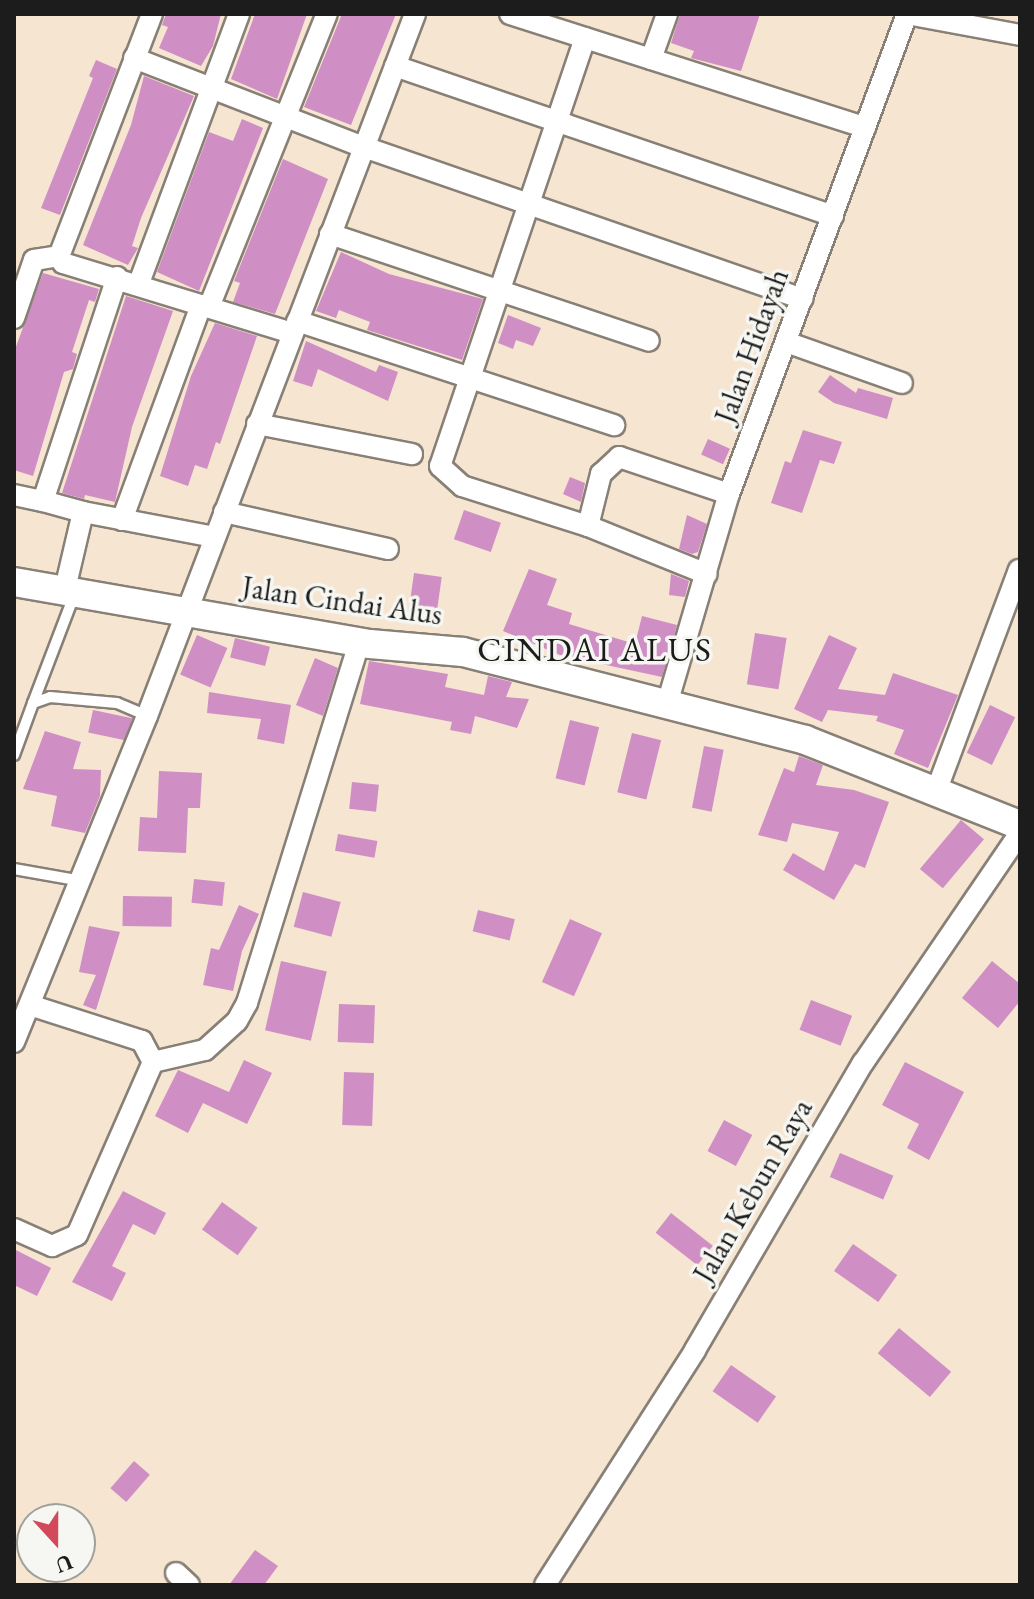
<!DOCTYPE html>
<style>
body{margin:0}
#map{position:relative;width:1034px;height:1599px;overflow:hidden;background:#f5e5d1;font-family:"EB Garamond",serif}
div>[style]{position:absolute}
.building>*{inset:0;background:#cf8fc4;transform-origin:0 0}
.roads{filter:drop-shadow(2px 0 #888076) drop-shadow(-2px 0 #888076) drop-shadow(0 2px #888076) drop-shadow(0 -2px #888076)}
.lane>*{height:10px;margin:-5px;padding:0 5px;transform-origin:5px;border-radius:5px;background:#fff}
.street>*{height:20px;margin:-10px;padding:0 10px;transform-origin:10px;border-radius:10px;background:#fff}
.secondary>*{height:28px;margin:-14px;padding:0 14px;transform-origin:14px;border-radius:14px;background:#fff}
span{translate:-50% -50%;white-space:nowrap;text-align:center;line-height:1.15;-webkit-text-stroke:7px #f6f6f2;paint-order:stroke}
.street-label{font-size:30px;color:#1c1c1c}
.quarter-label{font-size:34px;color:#1c1c1c;letter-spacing:2px}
.frame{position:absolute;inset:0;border:16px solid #1c1c1c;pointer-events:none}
.north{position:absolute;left:16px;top:1503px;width:80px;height:80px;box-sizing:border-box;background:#f6f6f2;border:2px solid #9f9f9c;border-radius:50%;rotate:159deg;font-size:22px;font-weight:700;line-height:32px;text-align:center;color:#1c1c1c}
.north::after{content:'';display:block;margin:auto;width:28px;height:36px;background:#d1495b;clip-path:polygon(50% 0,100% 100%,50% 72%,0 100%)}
</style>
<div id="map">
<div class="building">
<div style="clip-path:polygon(166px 14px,221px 14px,213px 46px,201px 66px,159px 48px,168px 27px,162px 25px)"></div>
<div style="clip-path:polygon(255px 14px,307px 14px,277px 99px,231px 79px)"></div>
<div style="clip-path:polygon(342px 14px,396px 14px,351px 125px,304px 107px)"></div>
<div style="clip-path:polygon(680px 14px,760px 14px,741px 71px,691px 58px,694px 51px,671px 43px)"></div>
<div style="clip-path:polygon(96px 60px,117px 69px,60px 215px,41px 208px,93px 78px,89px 76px)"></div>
<div style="clip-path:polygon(144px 76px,194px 96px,141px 218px,132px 246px,138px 248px,128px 265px,83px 245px,131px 125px)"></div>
<div style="clip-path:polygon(242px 119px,263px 128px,199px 291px,157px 272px,209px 132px,233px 141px)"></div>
<div style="clip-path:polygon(283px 159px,328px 179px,275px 314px,233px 302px,240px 283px,234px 281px)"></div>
<div style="clip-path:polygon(341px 252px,389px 274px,483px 299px,462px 360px,367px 330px,370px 322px,339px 310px,336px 318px,316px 311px)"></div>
<div style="clip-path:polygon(43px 273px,99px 289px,95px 302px,89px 300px,72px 352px,77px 354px,73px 369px,64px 372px,33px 476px,14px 470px,14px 352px)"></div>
<div style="clip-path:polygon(126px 296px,173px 311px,132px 427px,115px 502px,85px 495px,84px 499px,62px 493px)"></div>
<div style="clip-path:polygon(508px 315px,541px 328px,533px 346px,516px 340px,513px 349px,498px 343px)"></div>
<div style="clip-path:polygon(215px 323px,257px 336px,220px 444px,216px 442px,207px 469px,195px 465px,188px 486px,160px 476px,191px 376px)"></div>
<div style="clip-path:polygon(306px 341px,376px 372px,379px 365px,398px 372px,388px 401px,318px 369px,312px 387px,293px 381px)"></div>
<div style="clip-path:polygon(830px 375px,856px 393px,858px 388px,893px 398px,887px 419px,834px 403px,818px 392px)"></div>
<div style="clip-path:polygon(803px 430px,842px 442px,834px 464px,820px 460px,802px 513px,771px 503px,785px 461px,791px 463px)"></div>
<div style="left:708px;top:439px;width:24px;height:17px;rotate:24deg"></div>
<div style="clip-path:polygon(570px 477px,585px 483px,581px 502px,563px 494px)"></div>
<div style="left:464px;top:510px;width:39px;height:31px;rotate:19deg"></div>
<div style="clip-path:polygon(687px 515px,707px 524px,698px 552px,692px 554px,679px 549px)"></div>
<div style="clip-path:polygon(529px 569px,557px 579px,547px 605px,572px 613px,569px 624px,635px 644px,642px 616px,677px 625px,662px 677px,560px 655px,503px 631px)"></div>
<div style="left:414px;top:573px;width:28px;height:38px;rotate:8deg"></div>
<div style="clip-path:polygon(671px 574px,689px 581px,685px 597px,669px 595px)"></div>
<div style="left:755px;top:633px;width:32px;height:52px;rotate:9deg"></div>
<div style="left:197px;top:635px;width:33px;height:43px;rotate:23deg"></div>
<div style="clip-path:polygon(829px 635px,857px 648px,838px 689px,885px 695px,893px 673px,958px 695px,928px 768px,894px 754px,904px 730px,876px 721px,878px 716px,828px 710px,822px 722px,794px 709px)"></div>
<div style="left:235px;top:638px;width:36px;height:20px;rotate:14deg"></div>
<div style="clip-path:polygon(315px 658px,338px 668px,323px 716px,296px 705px)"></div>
<div style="clip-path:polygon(369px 661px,448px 674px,445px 687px,484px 695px,488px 676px,512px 682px,506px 697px,529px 699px,517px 728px,475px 716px,471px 734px,450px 730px,452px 722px,360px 704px)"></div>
<div style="clip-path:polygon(209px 692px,291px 705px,284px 744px,257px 739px,261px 719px,207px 713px)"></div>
<div style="left:990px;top:705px;width:28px;height:53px;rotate:26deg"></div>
<div style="left:93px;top:710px;width:40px;height:23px;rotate:12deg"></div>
<div style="left:570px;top:720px;width:30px;height:60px;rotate:14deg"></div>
<div style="clip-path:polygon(45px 731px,81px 742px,73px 769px,101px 770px,100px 796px,85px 833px,51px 826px,57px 796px,23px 789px)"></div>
<div style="left:632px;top:733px;width:30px;height:61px;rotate:14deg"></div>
<div style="left:704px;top:746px;width:20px;height:63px;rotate:11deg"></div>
<div style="clip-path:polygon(799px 756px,823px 765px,816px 785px,854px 790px,889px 802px,865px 868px,855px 864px,834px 900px,783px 870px,793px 853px,824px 871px,839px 832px,792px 823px,787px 842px,758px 835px,784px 768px,794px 772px)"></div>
<div style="clip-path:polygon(159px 771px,202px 773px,200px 808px,188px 808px,186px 853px,138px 851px,140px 817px,157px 818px)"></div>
<div style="left:352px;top:782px;width:27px;height:27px;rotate:6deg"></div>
<div style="left:961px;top:820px;width:30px;height:64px;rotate:40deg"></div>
<div style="left:338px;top:834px;width:40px;height:17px;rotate:10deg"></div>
<div style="left:194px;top:879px;width:31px;height:24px;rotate:6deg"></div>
<div style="left:303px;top:892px;width:39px;height:36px;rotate:15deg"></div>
<div style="left:123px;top:896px;width:49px;height:30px;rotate:1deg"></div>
<div style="clip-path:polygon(239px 905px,259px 914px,242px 951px,233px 991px,203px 985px,211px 948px,219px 950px)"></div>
<div style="left:478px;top:910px;width:38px;height:22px;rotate:14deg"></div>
<div style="left:570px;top:919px;width:35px;height:69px;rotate:24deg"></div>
<div style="clip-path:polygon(89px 926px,120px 932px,96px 1010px,83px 1005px,96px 975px,79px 972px)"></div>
<div style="left:281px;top:961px;width:47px;height:71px;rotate:13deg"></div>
<div style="clip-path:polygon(992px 961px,1020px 984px,1020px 1001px,998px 1028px,962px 998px)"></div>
<div style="left:811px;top:1000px;width:44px;height:32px;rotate:21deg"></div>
<div style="left:339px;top:1004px;width:36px;height:38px;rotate:2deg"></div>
<div style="clip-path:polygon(244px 1060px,272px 1073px,247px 1124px,203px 1103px,188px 1133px,155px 1116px,178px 1070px,229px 1092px)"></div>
<div style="clip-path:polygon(905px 1062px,964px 1092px,929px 1160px,907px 1148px,919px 1124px,882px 1105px)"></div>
<div style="left:344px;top:1072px;width:30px;height:53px;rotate:2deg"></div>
<div style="left:724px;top:1120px;width:32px;height:35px;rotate:28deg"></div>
<div style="left:840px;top:1153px;width:58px;height:26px;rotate:23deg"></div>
<div style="clip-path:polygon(123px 1191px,166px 1213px,155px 1235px,133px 1224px,112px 1266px,126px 1273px,112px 1301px,72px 1282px)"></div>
<div style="left:222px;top:1202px;width:44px;height:34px;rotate:36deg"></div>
<div style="left:671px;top:1213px;width:53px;height:25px;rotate:38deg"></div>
<div style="left:853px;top:1244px;width:54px;height:33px;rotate:35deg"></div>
<div style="clip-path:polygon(14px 1249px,51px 1268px,37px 1296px,14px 1285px)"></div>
<div style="left:899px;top:1328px;width:68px;height:33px;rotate:40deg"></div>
<div style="left:731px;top:1365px;width:55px;height:32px;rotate:35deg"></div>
<div style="left:134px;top:1461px;width:21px;height:36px;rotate:41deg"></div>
<div style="clip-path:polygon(255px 1550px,278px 1566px,264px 1585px,229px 1585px)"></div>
</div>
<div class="roads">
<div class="lane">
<div style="left:33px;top:703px;width:118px;rotate:-69.1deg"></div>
<div style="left:14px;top:755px;width:55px;rotate:-69.9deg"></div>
<div style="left:33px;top:703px;width:18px;rotate:-19deg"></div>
<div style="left:50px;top:697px;width:67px;rotate:5.1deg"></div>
<div style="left:117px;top:703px;width:33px;rotate:23deg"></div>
<div style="left:14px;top:869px;width:69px;rotate:10deg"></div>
</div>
<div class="street">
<div style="left:152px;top:14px;width:259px;rotate:111deg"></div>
<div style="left:59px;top:256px;width:8px;rotate:60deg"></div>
<div style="left:63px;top:263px;width:239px;rotate:17deg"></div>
<div style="left:510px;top:14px;width:373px;rotate:17.7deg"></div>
<div style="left:907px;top:14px;width:115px;rotate:10.5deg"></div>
<div style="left:585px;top:38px;width:452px;rotate:108.7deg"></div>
<div style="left:440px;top:466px;width:30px;rotate:42deg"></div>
<div style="left:462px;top:486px;width:132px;rotate:17.6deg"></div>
<div style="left:588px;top:526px;width:128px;rotate:22deg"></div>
<div style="left:134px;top:58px;width:247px;rotate:21.2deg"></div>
<div style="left:364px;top:147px;width:464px;rotate:19.1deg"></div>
<div style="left:651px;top:59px;width:48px;rotate:-70.4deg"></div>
<div style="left:395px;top:66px;width:463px;rotate:18.9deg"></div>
<div style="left:330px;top:234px;width:336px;rotate:18.5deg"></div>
<div style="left:139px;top:283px;width:287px;rotate:-69.6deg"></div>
<div style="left:209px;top:307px;width:316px;rotate:-68.1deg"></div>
<div style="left:14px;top:318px;width:61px;rotate:-71deg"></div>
<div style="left:34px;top:260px;width:25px;rotate:-9deg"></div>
<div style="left:297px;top:321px;width:334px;rotate:18.2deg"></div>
<div style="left:786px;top:342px;width:123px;rotate:19.5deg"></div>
<div style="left:257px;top:424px;width:158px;rotate:11deg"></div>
<div style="left:14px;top:495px;width:30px;rotate:12deg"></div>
<div style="left:83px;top:512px;width:133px;rotate:10.8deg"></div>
<div style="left:224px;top:512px;width:168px;rotate:12.7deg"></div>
<div style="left:122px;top:520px;width:229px;rotate:-69.8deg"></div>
<div style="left:588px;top:526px;width:54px;rotate:-76deg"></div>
<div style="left:601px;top:474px;width:25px;rotate:-43deg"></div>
<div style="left:619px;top:457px;width:116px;rotate:18.6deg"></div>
<div style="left:65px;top:589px;width:79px;rotate:-76.8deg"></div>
<div style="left:83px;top:512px;width:41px;rotate:-164.6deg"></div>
<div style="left:43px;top:501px;width:236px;rotate:-71.7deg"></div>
<div style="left:667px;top:704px;width:219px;rotate:-73.6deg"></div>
<div style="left:729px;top:494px;width:512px;rotate:-69.65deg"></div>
<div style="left:937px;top:789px;width:234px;rotate:-69.5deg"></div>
<div style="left:14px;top:1042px;width:352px;rotate:-67.8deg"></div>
<div style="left:147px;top:716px;width:751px;rotate:-69.1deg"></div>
<div style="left:153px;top:1062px;width:53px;rotate:-13deg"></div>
<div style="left:205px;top:1050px;width:43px;rotate:-42.2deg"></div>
<div style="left:237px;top:1021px;width:21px;rotate:-61deg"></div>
<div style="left:247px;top:1003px;width:379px;rotate:-72.7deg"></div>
<div style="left:14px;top:1229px;width:42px;rotate:24.1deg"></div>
<div style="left:52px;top:1246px;width:27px;rotate:-24deg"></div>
<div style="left:77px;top:1235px;width:189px;rotate:-66.3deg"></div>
<div style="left:153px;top:1062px;width:24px;rotate:-118deg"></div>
<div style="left:142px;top:1041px;width:118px;rotate:-162.2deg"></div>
<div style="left:176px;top:1573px;width:18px;rotate:43deg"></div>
<div style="left:545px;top:1585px;width:279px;rotate:-57.4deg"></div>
<div style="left:695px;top:1350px;width:333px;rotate:-59.7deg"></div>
<div style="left:863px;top:1063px;width:278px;rotate:-55.7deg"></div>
</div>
<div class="secondary">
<div style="left:14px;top:582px;width:361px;rotate:9.9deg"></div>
<div style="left:370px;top:644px;width:93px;rotate:4.9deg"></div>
<div style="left:463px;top:652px;width:353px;rotate:14.4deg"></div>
<div style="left:805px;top:740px;width:231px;rotate:21.6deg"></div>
</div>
</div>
<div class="street-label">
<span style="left:752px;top:346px;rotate:-70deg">Jalan Hidayah</span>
<span style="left:342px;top:601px;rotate:8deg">Jalan Cindai Alus</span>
<span style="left:753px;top:1191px;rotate:-60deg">Jalan Kebun Raya</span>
</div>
<div class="quarter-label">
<span style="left:595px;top:650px">CINDAI ALUS</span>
</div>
<div class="frame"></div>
<div class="north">U</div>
</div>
